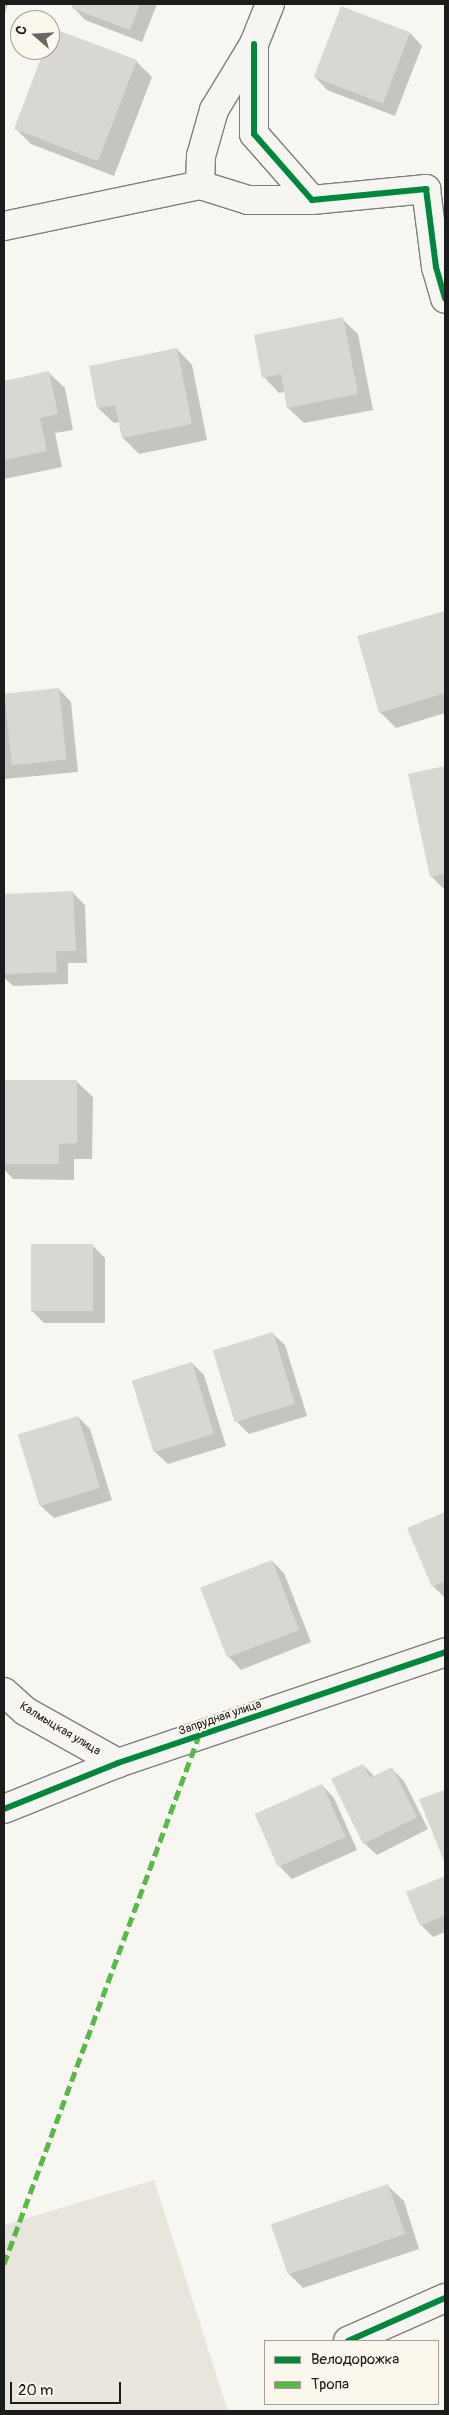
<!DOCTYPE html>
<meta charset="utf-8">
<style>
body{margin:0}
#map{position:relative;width:449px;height:2415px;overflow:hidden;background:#f8f6f0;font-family:Pangolin,sans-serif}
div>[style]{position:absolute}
.built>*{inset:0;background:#e8e5dd}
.shadow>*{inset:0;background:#0003}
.building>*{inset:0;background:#d9d7d3;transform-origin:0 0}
.roads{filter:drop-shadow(1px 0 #7f7e7b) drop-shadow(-1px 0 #7f7e7b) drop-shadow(0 1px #7f7e7b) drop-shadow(0 -1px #7f7e7b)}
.minor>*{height:28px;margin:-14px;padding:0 14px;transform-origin:14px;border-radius:14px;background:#f6f5f1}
.quiet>*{height:5px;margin-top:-2.5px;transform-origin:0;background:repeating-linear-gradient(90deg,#58b947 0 10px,transparent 0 15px)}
.cycleway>*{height:6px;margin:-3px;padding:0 3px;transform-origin:3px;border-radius:3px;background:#00873e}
span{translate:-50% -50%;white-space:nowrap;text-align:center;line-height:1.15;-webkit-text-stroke:4px #fbf7ec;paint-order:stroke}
.street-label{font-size:12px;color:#1c1c1c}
.frame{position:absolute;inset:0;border:5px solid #1c1c1c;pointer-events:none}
.legend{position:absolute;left:264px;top:2340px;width:175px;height:65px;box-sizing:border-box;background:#fbf7ec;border:1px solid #a29f99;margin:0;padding:6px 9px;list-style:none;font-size:15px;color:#1c1c1c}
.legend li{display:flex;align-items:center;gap:10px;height:25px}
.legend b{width:25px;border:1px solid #a29f99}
.north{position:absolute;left:10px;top:10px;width:50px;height:50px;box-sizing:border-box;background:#fbf7ec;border:1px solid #a29f99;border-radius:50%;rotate:289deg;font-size:14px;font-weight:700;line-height:20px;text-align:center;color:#1c1c1c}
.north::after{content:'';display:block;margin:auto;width:18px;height:22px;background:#696866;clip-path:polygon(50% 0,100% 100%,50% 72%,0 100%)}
.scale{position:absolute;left:10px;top:2382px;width:111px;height:22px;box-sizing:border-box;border:2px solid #1c1c1c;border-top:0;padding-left:6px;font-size:15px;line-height:18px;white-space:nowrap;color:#1c1c1c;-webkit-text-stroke:4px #fbf7ec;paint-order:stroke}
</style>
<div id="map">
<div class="built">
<div style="clip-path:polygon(154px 2180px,228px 2411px,4px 2411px,4px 2225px)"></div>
</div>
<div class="shadow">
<div style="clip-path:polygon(4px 4px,8px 4px,4px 16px)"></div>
<div style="clip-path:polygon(74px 4px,157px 4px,142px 42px,85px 20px,73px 7px)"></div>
<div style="clip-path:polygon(342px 7px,410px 33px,422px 46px,395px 116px,327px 90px,315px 77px)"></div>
<div style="clip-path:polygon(53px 29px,136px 61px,152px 77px,114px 176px,31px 144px,16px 129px,45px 50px,50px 50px)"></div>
<div style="clip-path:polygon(342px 319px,358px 334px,373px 410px,304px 423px,288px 408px,285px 392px,279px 393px,264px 377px)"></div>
<div style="clip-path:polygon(177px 349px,192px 365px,207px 440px,139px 454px,123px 438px,120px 422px,114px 423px,98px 408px)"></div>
<div style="clip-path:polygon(49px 373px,65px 388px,73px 430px,55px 433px,62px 467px,4px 479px,4px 382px)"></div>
<div style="clip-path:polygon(445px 612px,445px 713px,396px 728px,380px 712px,358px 637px)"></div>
<div style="clip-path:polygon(59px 689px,71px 702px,78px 772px,4px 779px,4px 695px)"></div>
<div style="clip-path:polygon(445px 767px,445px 890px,431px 876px,410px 775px)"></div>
<div style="clip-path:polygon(73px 893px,85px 905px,87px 963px,68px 963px,68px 984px,13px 986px,4px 977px,4px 895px)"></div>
<div style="clip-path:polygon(4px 1082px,77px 1082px,93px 1097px,92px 1159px,74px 1159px,74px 1180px,13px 1179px,4px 1169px)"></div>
<div style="clip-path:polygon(93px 1246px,105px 1258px,105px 1323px,44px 1323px,32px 1311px)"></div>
<div style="clip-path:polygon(272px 1333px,285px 1345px,307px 1416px,249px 1434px,237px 1422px)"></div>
<div style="clip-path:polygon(192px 1363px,204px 1375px,226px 1446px,168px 1464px,155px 1452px)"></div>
<div style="clip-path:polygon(78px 1417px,90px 1429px,112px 1500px,54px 1518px,41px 1506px)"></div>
<div style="clip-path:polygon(445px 1513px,445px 1598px,433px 1586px,409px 1528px)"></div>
<div style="clip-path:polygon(272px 1561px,284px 1573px,311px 1642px,241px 1670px,229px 1657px)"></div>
<div style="clip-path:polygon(363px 1765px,375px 1777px,392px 1769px,404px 1781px,428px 1829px,377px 1855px,364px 1843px)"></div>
<div style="clip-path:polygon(322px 1785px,334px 1798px,357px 1850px,292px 1879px,280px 1867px)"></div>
<div style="clip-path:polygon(445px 1790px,445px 1861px,421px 1800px)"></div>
<div style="clip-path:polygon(445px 1877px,445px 1932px,433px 1937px,421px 1925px,408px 1893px)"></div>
<div style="clip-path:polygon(388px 2186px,404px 2201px,419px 2249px,303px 2288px,287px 2272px)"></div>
</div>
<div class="building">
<div style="clip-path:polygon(73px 4px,140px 4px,130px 30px,72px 8px)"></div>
<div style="left:341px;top:6px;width:74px;height:76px;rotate:21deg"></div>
<div style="clip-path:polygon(52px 28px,137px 60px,98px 161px,14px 129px,44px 50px,50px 50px)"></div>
<div style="clip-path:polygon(343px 317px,358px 394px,287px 408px,281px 374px,262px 378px,254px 335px)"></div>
<div style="clip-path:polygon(177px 348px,192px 424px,122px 438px,115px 405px,97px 408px,89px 366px)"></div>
<div style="clip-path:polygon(49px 371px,58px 414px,40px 418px,47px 451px,4px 460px,4px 381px)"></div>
<div style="clip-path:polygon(445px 611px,445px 693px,379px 713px,357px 636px)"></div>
<div style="left:59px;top:688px;width:72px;height:55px;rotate:84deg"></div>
<div style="clip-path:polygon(445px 766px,445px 874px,430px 877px,408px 774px)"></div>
<div style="clip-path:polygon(73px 891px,76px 951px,56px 951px,57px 972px,4px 974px,4px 894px)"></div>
<div style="clip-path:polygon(4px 1080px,77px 1080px,77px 1143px,59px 1144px,59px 1164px,4px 1164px)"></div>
<div style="left:93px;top:1244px;width:67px;height:62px;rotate:90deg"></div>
<div style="left:273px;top:1332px;width:75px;height:63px;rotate:73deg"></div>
<div style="left:192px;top:1362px;width:75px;height:63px;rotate:73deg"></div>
<div style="left:78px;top:1416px;width:75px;height:63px;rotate:73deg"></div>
<div style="clip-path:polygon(445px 1512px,445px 1581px,432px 1587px,407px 1528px)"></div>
<div style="left:272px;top:1560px;width:75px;height:77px;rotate:69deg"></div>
<div style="clip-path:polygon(363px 1764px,370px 1778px,392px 1767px,417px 1817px,363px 1844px,331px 1779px)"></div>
<div style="left:322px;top:1784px;width:58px;height:74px;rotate:66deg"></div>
<div style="clip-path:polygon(445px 1790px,445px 1864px,419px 1799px)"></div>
<div style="clip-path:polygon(445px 1876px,445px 1915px,420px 1926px,406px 1892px)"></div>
<div style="left:388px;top:2184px;width:53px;height:124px;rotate:71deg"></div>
</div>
<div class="roads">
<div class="minor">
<div style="left:254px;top:44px;width:90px;rotate:90deg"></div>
<div style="left:254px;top:134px;width:88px;rotate:48.7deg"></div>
<div style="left:312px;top:200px;width:115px;rotate:-5.5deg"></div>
<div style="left:426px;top:189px;width:79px;rotate:82.7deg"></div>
<div style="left:436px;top:267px;width:33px;rotate:74deg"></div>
<div style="left:200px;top:185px;width:29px;rotate:-88deg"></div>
<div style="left:201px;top:156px;width:48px;rotate:-74.2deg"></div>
<div style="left:214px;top:110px;width:77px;rotate:-58.8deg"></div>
<div style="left:254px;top:44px;width:43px;rotate:-68.2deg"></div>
<div style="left:4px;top:226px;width:200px;rotate:-11.8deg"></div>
<div style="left:200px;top:185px;width:50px;rotate:17.4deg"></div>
<div style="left:248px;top:200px;width:64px"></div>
<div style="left:4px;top:1692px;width:28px;rotate:42deg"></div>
<div style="left:25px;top:1711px;width:107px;rotate:29.2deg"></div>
<div style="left:4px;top:1809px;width:123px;rotate:-22deg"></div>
<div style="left:118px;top:1763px;width:345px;rotate:-18.7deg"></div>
<div style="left:348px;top:2341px;width:106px;rotate:-23.9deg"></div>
</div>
</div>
<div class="quiet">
<div style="left:4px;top:2264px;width:561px;rotate:-69.75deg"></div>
</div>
<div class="cycleway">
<div style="left:254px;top:44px;width:90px;rotate:90deg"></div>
<div style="left:254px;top:134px;width:88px;rotate:48.7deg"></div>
<div style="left:312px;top:200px;width:115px;rotate:-5.5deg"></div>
<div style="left:426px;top:189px;width:79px;rotate:82.7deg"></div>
<div style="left:436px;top:267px;width:33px;rotate:74deg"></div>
<div style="left:4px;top:1809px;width:123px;rotate:-22deg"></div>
<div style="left:118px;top:1763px;width:345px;rotate:-18.7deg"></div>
<div style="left:348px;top:2341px;width:106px;rotate:-23.9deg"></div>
</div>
<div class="street-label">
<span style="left:220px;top:1718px;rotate:-19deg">Запрудная улица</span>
<span style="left:60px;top:1729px;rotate:31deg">Калмыцкая улица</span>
</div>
<div class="frame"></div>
<ul class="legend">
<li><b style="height:6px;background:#00873e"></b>Велодорожка</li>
<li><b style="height:6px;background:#58b947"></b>Тропа</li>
</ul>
<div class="north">С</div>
<div class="scale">20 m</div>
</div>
